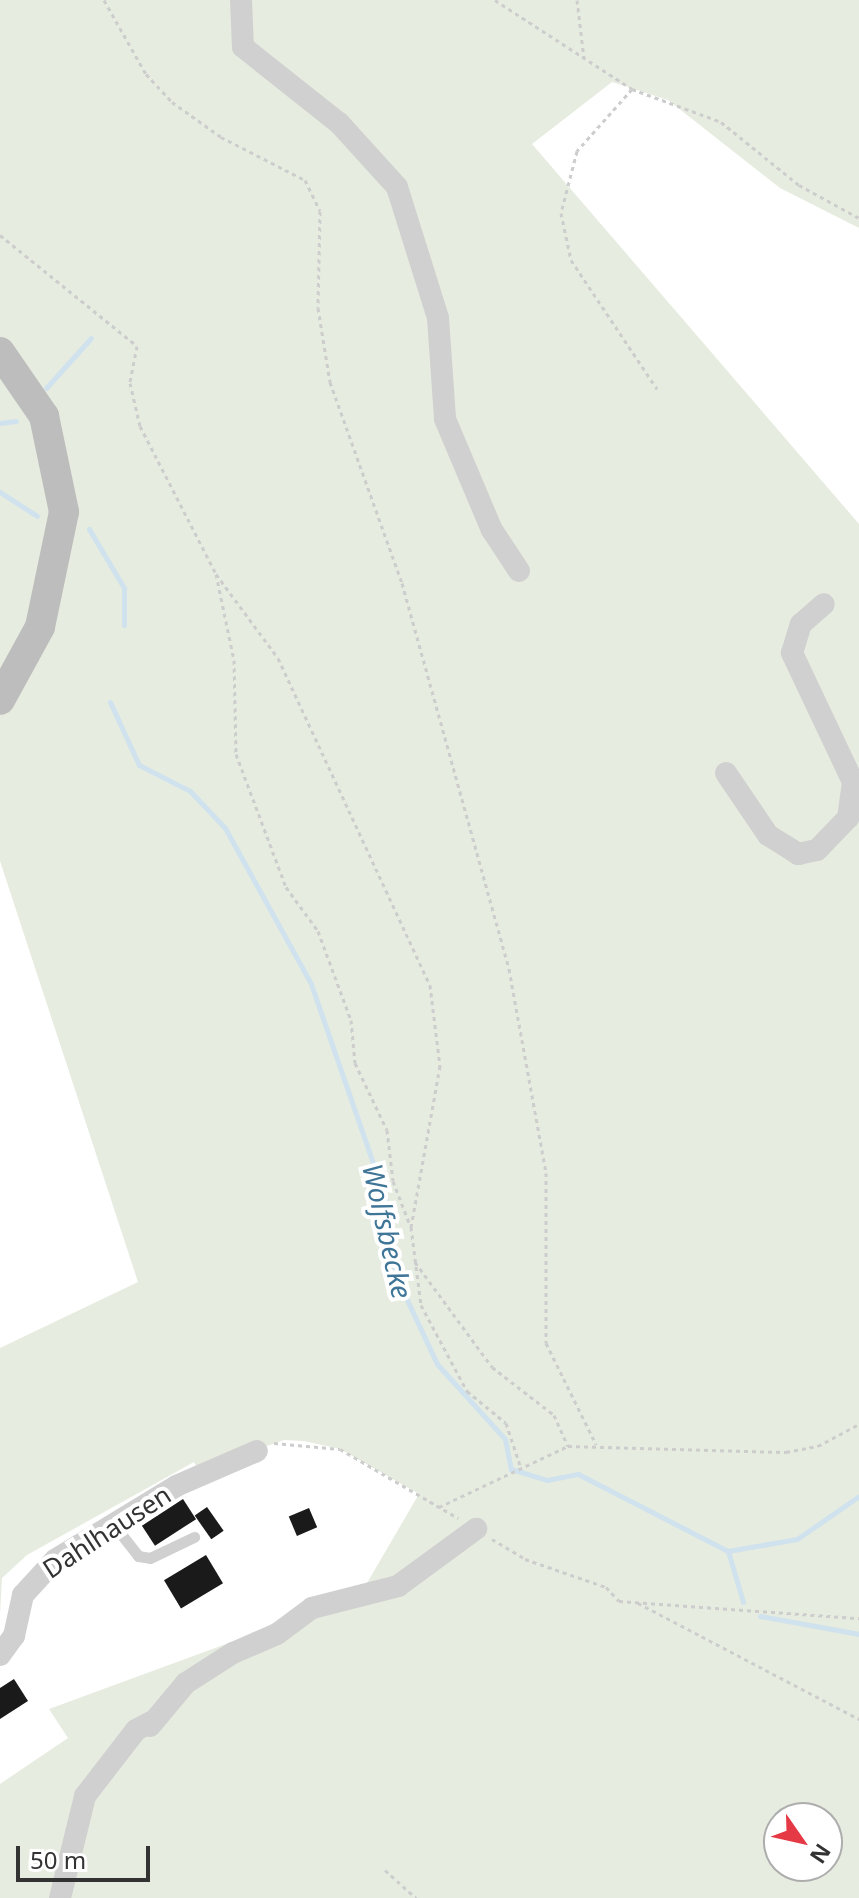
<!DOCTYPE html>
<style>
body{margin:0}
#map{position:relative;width:859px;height:1898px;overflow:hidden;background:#fff;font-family:"Noto Sans",sans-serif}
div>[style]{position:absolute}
.green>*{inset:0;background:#e6ecdf}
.stream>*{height:5px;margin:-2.5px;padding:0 2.5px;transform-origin:2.5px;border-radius:2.5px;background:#cfe2ee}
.building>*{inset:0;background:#1a1a1a;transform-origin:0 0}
.path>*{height:3px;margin-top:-1.5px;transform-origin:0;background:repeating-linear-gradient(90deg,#cdcdcd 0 4px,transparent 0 8px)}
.service>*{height:11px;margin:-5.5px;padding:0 5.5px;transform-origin:5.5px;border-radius:5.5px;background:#d0d0d0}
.minor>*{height:22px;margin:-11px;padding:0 11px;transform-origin:11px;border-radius:11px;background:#d0d0d0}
.secondary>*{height:30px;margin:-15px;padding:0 15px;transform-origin:15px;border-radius:15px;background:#bdbdbd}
span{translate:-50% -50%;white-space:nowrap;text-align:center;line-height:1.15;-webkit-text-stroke:8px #fff;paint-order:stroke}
.street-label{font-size:26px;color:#333}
.water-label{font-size:28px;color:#3f7597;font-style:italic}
.north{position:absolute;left:763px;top:1802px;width:80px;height:80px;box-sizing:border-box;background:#fff;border:2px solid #adadad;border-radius:50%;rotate:124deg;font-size:22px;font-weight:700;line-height:32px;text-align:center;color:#333}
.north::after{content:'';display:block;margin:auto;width:28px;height:36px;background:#e63946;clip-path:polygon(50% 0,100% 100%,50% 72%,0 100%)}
.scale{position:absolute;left:16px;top:1846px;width:134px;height:36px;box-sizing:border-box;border:4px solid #333;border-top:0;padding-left:10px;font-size:24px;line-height:28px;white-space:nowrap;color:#333;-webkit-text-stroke:6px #fff;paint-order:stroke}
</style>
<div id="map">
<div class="green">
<div style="clip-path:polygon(evenodd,0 0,859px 0,859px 228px,780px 188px,668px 100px,612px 82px,532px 144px,859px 524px,859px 1898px,0 1898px,0 1784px,68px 1738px,49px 1709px,360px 1595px,419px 1494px,340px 1449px,304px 1441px,284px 1440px,198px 1470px,194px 1462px,27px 1555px,2px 1578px,0 1615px,0 1348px,138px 1282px,0 861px,0 0,779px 1818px,827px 1818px,827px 1866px,779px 1866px,779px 1818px)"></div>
</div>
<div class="stream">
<div style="left:46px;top:388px;width:67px;rotate:-48deg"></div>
<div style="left:0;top:423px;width:16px;rotate:-7deg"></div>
<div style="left:0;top:492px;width:44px;rotate:33deg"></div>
<div style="left:89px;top:529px;width:69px;rotate:59.3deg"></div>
<div style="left:124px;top:588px;width:37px;rotate:90deg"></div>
<div style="left:110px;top:702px;width:69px;rotate:65.3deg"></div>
<div style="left:139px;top:765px;width:57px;rotate:27deg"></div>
<div style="left:190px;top:791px;width:51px;rotate:46.6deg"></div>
<div style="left:225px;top:828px;width:178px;rotate:61.1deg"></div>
<div style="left:311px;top:984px;width:235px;rotate:70.9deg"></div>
<div style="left:388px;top:1206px;width:64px;rotate:85.5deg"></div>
<div style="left:393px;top:1270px;width:104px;rotate:64.9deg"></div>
<div style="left:437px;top:1364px;width:101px;rotate:47.8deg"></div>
<div style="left:505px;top:1439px;width:31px;rotate:79deg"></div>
<div style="left:511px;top:1469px;width:38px;rotate:17deg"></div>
<div style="left:547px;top:1480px;width:32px;rotate:-11deg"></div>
<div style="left:578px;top:1474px;width:169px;rotate:27.2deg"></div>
<div style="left:728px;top:1551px;width:53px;rotate:73.6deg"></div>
<div style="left:728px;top:1551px;width:70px;rotate:-9.9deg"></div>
<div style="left:797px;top:1539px;width:75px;rotate:-34.7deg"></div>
<div style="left:760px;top:1616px;width:101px;rotate:10.3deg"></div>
</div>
<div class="building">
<div style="left:183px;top:1499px;width:24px;height:49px;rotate:57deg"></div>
<div style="left:207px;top:1507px;width:29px;height:15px;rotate:55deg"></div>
<div style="left:309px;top:1508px;width:21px;height:22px;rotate:67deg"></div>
<div style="left:206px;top:1555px;width:33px;height:49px;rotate:59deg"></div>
<div style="clip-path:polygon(14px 1679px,28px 1701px,0 1719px,0 1688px)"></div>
</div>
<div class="path">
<div style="left:104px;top:0;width:85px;rotate:60.4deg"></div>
<div style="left:146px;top:74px;width:38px;rotate:47deg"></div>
<div style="left:172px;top:102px;width:60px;rotate:35.5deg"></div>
<div style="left:221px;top:137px;width:94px;rotate:27.1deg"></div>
<div style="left:305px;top:180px;width:34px;rotate:64deg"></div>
<div style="left:320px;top:211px;width:97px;rotate:91.2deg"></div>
<div style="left:318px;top:308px;width:75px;rotate:80.8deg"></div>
<div style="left:330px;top:382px;width:214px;rotate:70.3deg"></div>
<div style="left:402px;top:583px;width:401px;rotate:74.5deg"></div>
<div style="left:509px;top:969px;width:207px;rotate:79.7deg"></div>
<div style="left:546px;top:1173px;width:170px;rotate:90deg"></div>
<div style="left:546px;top:1343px;width:113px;rotate:63.7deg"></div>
<div style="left:495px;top:0;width:163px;rotate:33deg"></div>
<div style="left:632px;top:89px;width:95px;rotate:20.3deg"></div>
<div style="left:721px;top:122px;width:100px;rotate:38.9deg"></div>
<div style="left:799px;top:185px;width:68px;rotate:28.8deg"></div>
<div style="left:577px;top:0;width:59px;rotate:83.2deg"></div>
<div style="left:632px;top:89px;width:83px;rotate:131.6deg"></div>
<div style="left:577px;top:151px;width:64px;rotate:104.5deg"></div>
<div style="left:561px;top:213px;width:48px;rotate:78deg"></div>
<div style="left:571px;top:260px;width:155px;rotate:56.3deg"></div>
<div style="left:0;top:235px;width:176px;rotate:39deg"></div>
<div style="left:137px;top:346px;width:38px;rotate:101deg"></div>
<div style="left:130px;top:383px;width:44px;rotate:76.9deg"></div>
<div style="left:140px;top:426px;width:166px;rotate:62.8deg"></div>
<div style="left:216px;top:574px;width:104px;rotate:53.6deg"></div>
<div style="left:278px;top:658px;width:361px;rotate:65.1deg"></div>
<div style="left:430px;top:985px;width:82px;rotate:83deg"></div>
<div style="left:440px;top:1066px;width:164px;rotate:100.2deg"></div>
<div style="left:411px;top:1227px;width:79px;rotate:82.7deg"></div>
<div style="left:421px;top:1305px;width:98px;rotate:61.9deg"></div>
<div style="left:467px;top:1391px;width:50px;rotate:39.4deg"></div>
<div style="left:506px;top:1423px;width:44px;rotate:71.6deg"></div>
<div style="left:216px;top:574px;width:88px;rotate:78.2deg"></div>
<div style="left:234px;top:660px;width:94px;rotate:88.8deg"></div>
<div style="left:236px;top:754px;width:142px;rotate:69.4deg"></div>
<div style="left:286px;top:887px;width:54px;rotate:54deg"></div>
<div style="left:318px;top:931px;width:95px;rotate:69.7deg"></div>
<div style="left:351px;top:1020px;width:43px;rotate:84.7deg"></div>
<div style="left:355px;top:1063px;width:74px;rotate:64.5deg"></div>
<div style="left:387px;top:1130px;width:51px;rotate:83.3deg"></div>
<div style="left:393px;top:1181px;width:47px;rotate:68.9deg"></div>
<div style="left:415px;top:1262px;width:130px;rotate:53.7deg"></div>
<div style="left:492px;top:1367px;width:78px;rotate:37.7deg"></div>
<div style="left:554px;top:1415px;width:34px;rotate:66deg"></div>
<div style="left:274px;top:1443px;width:66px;rotate:5.2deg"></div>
<div style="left:340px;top:1449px;width:137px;rotate:30.3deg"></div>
<div style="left:439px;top:1507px;width:143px;rotate:-25.3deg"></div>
<div style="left:568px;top:1446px;width:218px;rotate:1.6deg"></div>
<div style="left:786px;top:1452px;width:33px;rotate:-11deg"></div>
<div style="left:818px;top:1446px;width:47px;rotate:-28.2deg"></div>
<div style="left:492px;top:1539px;width:39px;rotate:31deg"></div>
<div style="left:525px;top:1559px;width:86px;rotate:19.1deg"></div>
<div style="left:606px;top:1587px;width:19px;rotate:47deg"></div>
<div style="left:619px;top:1601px;width:241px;rotate:4.1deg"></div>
<div style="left:638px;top:1603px;width:250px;rotate:27.7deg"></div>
<div style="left:385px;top:1870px;width:42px;rotate:42.1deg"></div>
</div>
<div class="service">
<div style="left:114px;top:1525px;width:39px;rotate:52deg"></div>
<div style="left:138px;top:1556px;width:12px;rotate:9deg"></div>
<div style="left:150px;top:1558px;width:49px;rotate:-25.5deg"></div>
</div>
<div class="minor">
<div style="left:241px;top:0;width:47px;rotate:87.6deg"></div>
<div style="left:243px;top:47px;width:122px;rotate:38.4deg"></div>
<div style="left:339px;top:123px;width:86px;rotate:47.8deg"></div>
<div style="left:397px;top:187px;width:137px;rotate:72.6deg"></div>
<div style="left:438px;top:318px;width:101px;rotate:86deg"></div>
<div style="left:445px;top:419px;width:121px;rotate:67.1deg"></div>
<div style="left:492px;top:530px;width:49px;rotate:56.6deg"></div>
<div style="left:726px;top:773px;width:75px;rotate:55.9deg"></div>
<div style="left:768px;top:835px;width:36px;rotate:32deg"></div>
<div style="left:798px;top:854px;width:19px;rotate:-12deg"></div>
<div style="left:817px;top:850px;width:45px;rotate:-45.9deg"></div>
<div style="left:848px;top:818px;width:36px;rotate:-82deg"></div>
<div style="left:853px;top:782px;width:143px;rotate:-115.3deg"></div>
<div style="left:792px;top:653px;width:30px;rotate:-73deg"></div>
<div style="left:801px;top:624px;width:30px;rotate:-41deg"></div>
<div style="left:0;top:1655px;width:24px;rotate:-54deg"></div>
<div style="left:14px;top:1636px;width:42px;rotate:-77.6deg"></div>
<div style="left:23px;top:1595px;width:47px;rotate:-47.6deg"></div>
<div style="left:55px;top:1560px;width:142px;rotate:-31.4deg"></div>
<div style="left:176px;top:1486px;width:88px;rotate:-23.4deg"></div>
<div style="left:150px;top:1726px;width:56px;rotate:-50.1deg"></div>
<div style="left:186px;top:1683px;width:56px;rotate:-32.6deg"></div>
<div style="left:233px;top:1653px;width:48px;rotate:-23.4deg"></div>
<div style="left:277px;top:1634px;width:44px;rotate:-36.6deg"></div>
<div style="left:312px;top:1608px;width:89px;rotate:-14.3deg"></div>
<div style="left:398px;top:1586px;width:97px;rotate:-36.2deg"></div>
<div style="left:60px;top:1898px;width:105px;rotate:-76.2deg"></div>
<div style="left:85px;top:1796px;width:83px;rotate:-52.3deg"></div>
<div style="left:136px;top:1730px;width:21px;rotate:-28deg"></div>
</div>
<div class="secondary">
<div style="left:0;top:352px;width:78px;rotate:55.5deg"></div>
<div style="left:44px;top:416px;width:98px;rotate:78.2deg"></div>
<div style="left:64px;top:512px;width:117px;rotate:101.8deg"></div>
<div style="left:40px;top:627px;width:83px;rotate:118.7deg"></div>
</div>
<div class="street-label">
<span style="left:107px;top:1532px;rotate:-33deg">Dahlhausen</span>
</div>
<div class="water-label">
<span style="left:388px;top:1231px;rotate:77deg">Wolfsbecke</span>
</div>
<div class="north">N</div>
<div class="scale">50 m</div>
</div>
